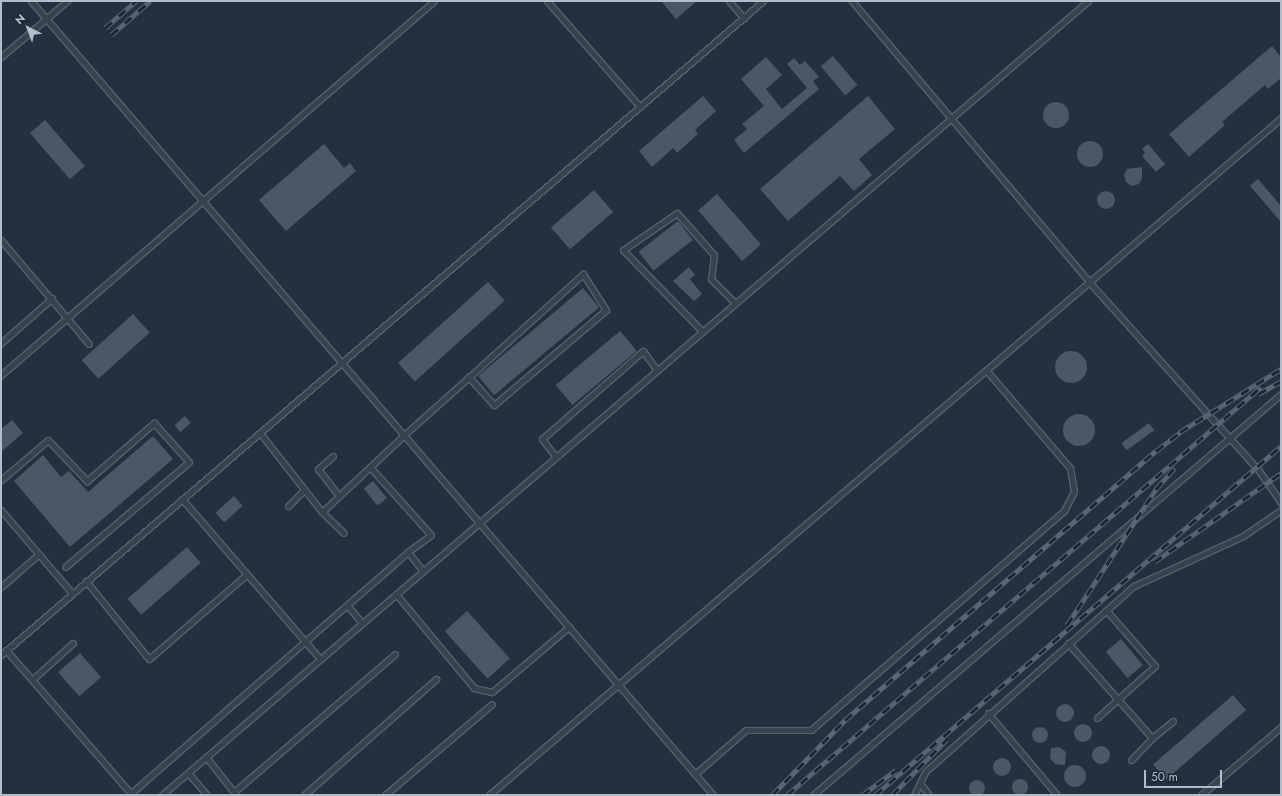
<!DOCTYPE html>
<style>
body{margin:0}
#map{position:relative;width:1282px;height:796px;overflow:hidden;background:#23303f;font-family:Jost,sans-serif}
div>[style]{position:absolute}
.building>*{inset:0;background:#495768;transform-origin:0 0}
.round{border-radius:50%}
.roads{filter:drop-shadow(1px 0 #55606d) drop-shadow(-1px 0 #55606d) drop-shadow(0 1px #55606d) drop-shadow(0 -1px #55606d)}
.service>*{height:5px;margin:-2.5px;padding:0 2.5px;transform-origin:2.5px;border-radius:2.5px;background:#37424f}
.rail>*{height:4.5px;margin-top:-2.25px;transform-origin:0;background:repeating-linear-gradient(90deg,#1c2734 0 9px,#596676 0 18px);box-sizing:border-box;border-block:1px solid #596676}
span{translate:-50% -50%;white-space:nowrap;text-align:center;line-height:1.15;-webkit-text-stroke:3px #1c2734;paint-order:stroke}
.frame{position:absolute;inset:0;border:2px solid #b3bdca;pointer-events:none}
.north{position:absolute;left:8px;top:8px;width:40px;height:40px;-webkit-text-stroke:3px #1c2734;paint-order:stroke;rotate:318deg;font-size:11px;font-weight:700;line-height:16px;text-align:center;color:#b3bdca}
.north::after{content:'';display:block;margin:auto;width:14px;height:18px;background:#b3bdca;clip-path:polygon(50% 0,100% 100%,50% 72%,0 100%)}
.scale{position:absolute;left:1144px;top:770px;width:78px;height:18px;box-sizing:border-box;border:2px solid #b3bdca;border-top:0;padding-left:5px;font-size:12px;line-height:14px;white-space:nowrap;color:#b3bdca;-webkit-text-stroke:3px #1c2734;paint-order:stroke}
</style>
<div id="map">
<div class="building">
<div style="clip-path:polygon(661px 1px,697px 1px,676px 19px)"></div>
<div style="clip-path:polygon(1272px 46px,1281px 57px,1281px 78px,1268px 89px,1265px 85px,1222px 122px,1225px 125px,1189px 157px,1169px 134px)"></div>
<div style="left:833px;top:56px;width:38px;height:16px;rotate:50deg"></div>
<div style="clip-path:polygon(766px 57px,782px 75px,766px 89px,782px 109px,807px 88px,787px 64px,794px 58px,800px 65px,805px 61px,819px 77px,813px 81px,819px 89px,744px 153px,734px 140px,747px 129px,742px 124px,764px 106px,741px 79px)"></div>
<div style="clip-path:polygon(703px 96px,716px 111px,695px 130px,698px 134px,677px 153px,673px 148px,652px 167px,639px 151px)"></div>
<div style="clip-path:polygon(868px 96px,895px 129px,859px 159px,872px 175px,854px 191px,840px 176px,788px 221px,760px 189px)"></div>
<div class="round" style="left:1043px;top:102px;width:26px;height:26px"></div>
<div style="left:45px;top:120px;width:61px;height:20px;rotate:49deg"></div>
<div class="round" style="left:1077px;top:141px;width:26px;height:26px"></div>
<div style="clip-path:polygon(324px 144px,344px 168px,350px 163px,356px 171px,286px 231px,259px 200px)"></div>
<div style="clip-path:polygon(1148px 144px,1165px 164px,1156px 172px,1142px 156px,1145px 153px,1142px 149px)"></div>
<div style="clip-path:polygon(1142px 167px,1142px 178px,1139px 184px,1132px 186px,1126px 182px,1124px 175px,1127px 169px)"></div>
<div style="clip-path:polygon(1258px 179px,1281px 206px,1281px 222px,1250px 186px)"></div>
<div style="left:594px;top:190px;width:29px;height:57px;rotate:49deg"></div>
<div class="round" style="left:1097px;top:191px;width:18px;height:18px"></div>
<div style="left:717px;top:194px;width:67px;height:25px;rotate:49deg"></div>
<div style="left:678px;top:221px;width:24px;height:50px;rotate:52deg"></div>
<div style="clip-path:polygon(689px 267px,695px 275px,690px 279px,702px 294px,694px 301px,673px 281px)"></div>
<div style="left:488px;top:282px;width:25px;height:121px;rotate:48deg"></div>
<div style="left:583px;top:288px;width:25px;height:137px;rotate:50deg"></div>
<div style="left:133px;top:314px;width:25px;height:69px;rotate:48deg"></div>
<div style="left:620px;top:331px;width:26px;height:84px;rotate:50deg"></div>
<div class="round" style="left:1055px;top:351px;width:32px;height:32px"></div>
<div class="round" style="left:1063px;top:414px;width:32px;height:32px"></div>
<div style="left:185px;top:416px;width:9px;height:14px;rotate:49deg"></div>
<div style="clip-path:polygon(12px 420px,23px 433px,1px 452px,1px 429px)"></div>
<div style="left:1149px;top:423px;width:9px;height:34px;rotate:54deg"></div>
<div style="clip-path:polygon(153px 436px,173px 459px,70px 547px,14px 481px,43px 455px,61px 477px,69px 471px,88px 492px)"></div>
<div style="left:373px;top:481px;width:22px;height:12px;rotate:51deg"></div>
<div style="left:234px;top:496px;width:13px;height:25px;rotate:48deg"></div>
<div style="left:187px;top:547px;width:21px;height:79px;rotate:49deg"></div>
<div style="left:467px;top:611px;width:64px;height:30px;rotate:48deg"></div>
<div style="left:1121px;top:639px;width:34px;height:20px;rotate:50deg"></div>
<div style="left:80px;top:653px;width:32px;height:29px;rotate:49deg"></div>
<div style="left:1233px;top:695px;width:20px;height:106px;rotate:49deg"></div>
<div class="round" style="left:1056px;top:704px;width:18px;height:18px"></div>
<div class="round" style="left:1074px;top:724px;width:18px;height:18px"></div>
<div class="round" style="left:1032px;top:727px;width:16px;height:16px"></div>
<div class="round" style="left:1092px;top:746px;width:18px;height:18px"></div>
<div style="clip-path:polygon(1059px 747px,1066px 752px,1065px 765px,1055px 764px,1050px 758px,1051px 748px)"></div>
<div class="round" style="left:993px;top:758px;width:18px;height:18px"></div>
<div class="round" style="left:1064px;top:765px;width:22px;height:22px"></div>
<div class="round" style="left:1012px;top:779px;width:16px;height:16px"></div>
<div class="round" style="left:969px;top:780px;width:16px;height:16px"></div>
</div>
<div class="roads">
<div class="service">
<div style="left:31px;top:1px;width:1047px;rotate:49.34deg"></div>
<div style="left:547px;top:1px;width:141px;rotate:48.7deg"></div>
<div style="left:729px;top:1px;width:23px;rotate:49deg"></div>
<div style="left:852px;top:1px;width:369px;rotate:49.8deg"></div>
<div style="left:1090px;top:283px;width:253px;rotate:48deg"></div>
<div style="left:1259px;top:471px;width:39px;rotate:55deg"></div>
<div style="left:1px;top:57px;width:87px;rotate:-40.3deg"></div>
<div style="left:1px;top:240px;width:136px;rotate:49.8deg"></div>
<div style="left:702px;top:331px;width:113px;rotate:-134.3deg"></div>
<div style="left:623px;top:250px;width:65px;rotate:-34.4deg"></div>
<div style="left:677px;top:213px;width:56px;rotate:48.6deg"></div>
<div style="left:714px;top:255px;width:24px;rotate:97deg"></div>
<div style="left:711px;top:279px;width:34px;rotate:45deg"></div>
<div style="left:1px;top:343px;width:68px;rotate:-41.4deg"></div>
<div style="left:1px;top:375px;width:572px;rotate:-40.82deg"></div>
<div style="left:260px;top:433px;width:100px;rotate:51.9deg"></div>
<div style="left:322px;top:512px;width:112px;rotate:-43.2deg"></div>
<div style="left:404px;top:435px;width:87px;rotate:-41.7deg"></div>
<div style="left:469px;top:377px;width:154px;rotate:-42.1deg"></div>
<div style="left:583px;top:274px;width:43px;rotate:57.4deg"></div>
<div style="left:606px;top:310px;width:147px;rotate:139.7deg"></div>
<div style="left:494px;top:405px;width:38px;rotate:-132deg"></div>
<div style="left:333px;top:456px;width:20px;rotate:139deg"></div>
<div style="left:318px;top:469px;width:34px;rotate:52deg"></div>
<div style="left:556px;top:457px;width:23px;rotate:-128deg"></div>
<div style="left:542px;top:439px;width:134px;rotate:-41.1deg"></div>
<div style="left:643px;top:351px;width:24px;rotate:54deg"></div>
<div style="left:370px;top:467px;width:91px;rotate:48.1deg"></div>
<div style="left:431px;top:535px;width:29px;rotate:144deg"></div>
<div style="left:1px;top:480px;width:62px;rotate:-40.4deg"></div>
<div style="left:48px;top:440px;width:57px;rotate:46.4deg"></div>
<div style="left:87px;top:481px;width:89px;rotate:-40.9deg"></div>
<div style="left:154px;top:423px;width:52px;rotate:48.1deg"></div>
<div style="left:189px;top:462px;width:162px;rotate:139.7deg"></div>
<div style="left:182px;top:499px;width:211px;rotate:49.2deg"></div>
<div style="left:288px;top:506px;width:23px;rotate:-45deg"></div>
<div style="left:1px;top:510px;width:109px;rotate:49.5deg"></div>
<div style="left:322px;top:512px;width:30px;rotate:44deg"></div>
<div style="left:86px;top:581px;width:100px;rotate:51.1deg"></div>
<div style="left:149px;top:659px;width:130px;rotate:-40.9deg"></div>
<div style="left:1px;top:587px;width:50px;rotate:-41deg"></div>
<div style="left:396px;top:594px;width:122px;rotate:50.3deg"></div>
<div style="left:474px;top:688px;width:18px;rotate:13deg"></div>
<div style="left:492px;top:692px;width:101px;rotate:-40.2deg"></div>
<div style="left:362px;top:623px;width:23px;rotate:-130deg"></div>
<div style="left:347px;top:605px;width:81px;rotate:-41deg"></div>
<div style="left:408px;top:552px;width:24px;rotate:52deg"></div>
<div style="left:1068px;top:643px;width:127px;rotate:48.5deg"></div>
<div style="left:1152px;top:738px;width:27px;rotate:-39deg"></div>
<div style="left:6px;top:650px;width:192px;rotate:49deg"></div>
<div style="left:1px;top:655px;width:1004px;rotate:-40.64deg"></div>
<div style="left:32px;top:680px;width:55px;rotate:-42.1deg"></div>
<div style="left:988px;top:713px;width:107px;rotate:49.9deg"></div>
<div style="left:1097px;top:718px;width:78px;rotate:-41.9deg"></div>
<div style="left:1155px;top:666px;width:74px;rotate:-131.2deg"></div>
<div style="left:206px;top:757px;width:48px;rotate:51.7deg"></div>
<div style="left:1131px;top:760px;width:30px;rotate:-46deg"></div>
<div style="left:188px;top:773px;width:29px;rotate:49deg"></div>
<div style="left:695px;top:774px;width:67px;rotate:-40.8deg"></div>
<div style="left:746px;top:730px;width:65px"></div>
<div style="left:811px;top:730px;width:335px;rotate:-40.9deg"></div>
<div style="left:1064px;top:511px;width:22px;rotate:-63deg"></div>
<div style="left:1074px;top:491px;width:23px;rotate:-100deg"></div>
<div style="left:1070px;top:468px;width:128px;rotate:-130.6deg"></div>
<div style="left:920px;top:783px;width:15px;rotate:53deg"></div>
<div style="left:234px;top:792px;width:212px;rotate:-40.6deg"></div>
<div style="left:129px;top:795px;width:289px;rotate:-41.1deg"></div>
<div style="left:162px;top:795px;width:1220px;rotate:-40.61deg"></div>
<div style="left:304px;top:795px;width:176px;rotate:-41.3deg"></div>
<div style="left:385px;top:795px;width:140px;rotate:-40.4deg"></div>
<div style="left:489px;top:795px;width:1042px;rotate:-40.52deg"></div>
<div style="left:813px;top:795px;width:616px;rotate:-40.59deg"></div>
<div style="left:914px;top:795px;width:25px;rotate:-64deg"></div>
<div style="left:925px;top:772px;width:280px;rotate:-41.7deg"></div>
<div style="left:1134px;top:586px;width:120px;rotate:-24.6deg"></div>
<div style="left:1243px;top:536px;width:46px;rotate:-34.4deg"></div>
<div style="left:1201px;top:795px;width:105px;rotate:-40.4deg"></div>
</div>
</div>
<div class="rail">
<div style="left:105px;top:28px;width:41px;rotate:-41.1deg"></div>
<div style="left:111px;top:35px;width:52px;rotate:-41.1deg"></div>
<div style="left:1258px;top:394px;width:26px;rotate:-29deg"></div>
<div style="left:1154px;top:562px;width:155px;rotate:-35deg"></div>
<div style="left:1067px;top:625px;width:163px;rotate:-56.8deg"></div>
<div style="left:1156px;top:489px;width:28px;rotate:-49deg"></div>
<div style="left:772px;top:795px;width:105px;rotate:-45.8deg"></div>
<div style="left:845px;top:720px;width:411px;rotate:-40.9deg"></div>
<div style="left:1156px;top:451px;width:31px;rotate:-38deg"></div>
<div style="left:1180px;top:432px;width:119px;rotate:-32deg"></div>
<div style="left:787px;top:795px;width:625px;rotate:-40.72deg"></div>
<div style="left:862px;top:795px;width:42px;rotate:-36.3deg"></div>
<div style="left:875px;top:795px;width:535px;rotate:-40.68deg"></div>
<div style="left:892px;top:795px;width:78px;rotate:-45.5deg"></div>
</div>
<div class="frame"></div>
<div class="north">N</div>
<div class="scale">50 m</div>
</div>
